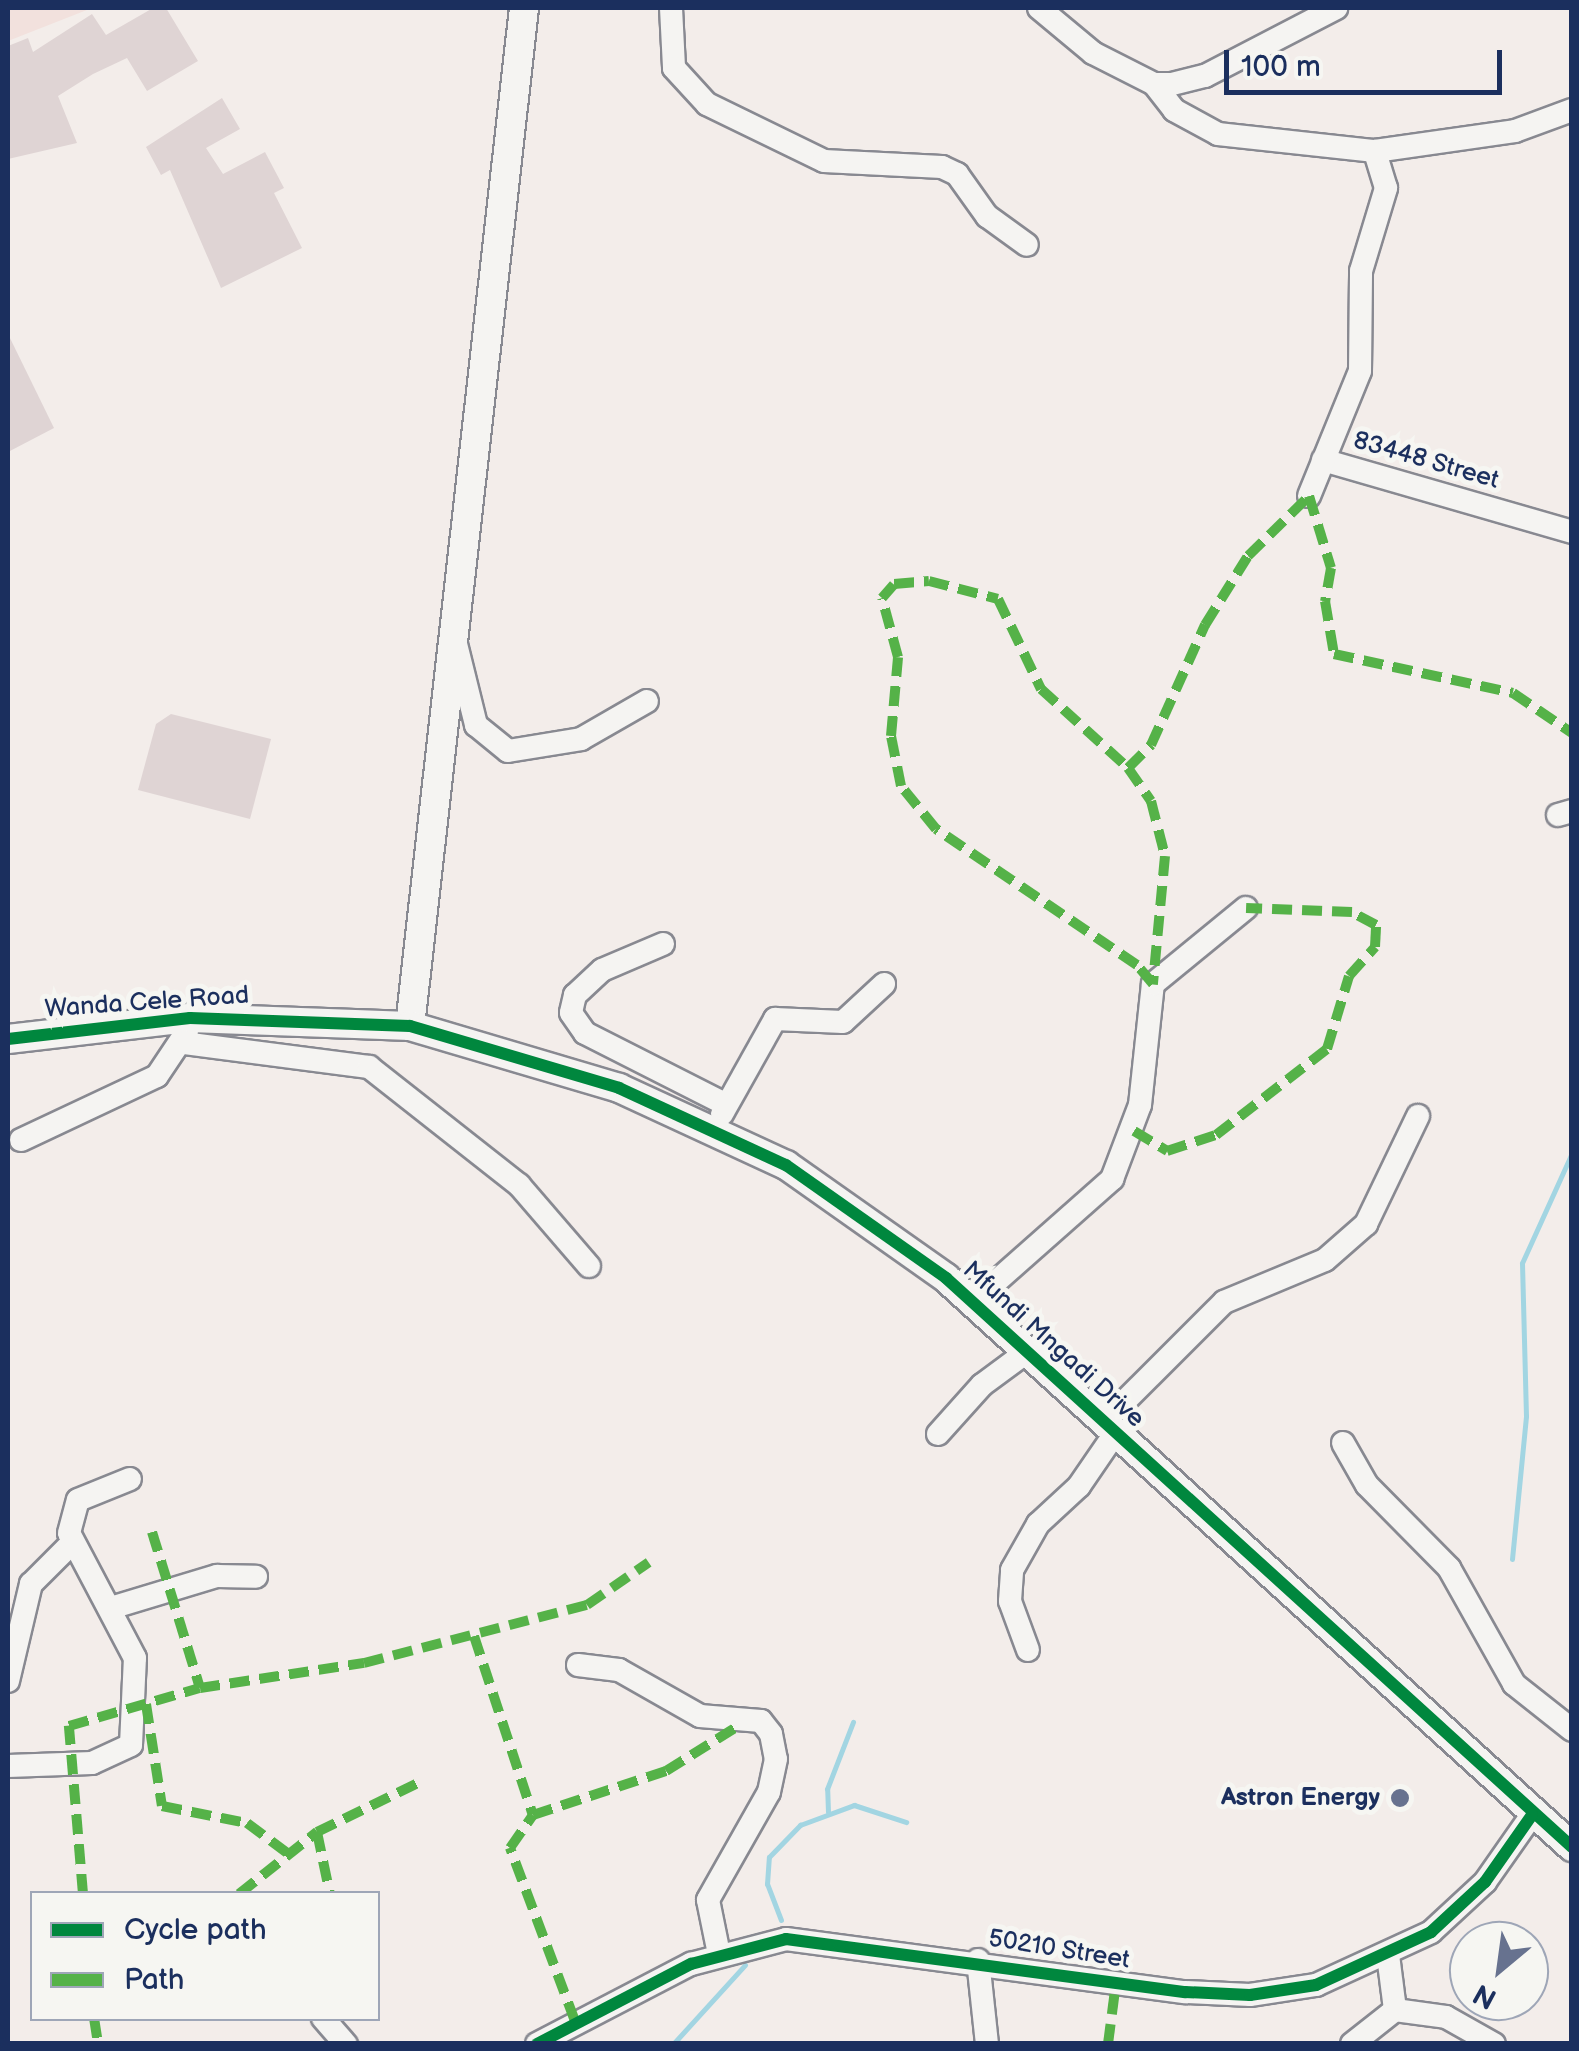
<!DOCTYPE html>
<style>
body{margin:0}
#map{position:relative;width:1579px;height:2051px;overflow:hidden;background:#f3edea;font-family:"Balsamiq Sans",sans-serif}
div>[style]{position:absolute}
.built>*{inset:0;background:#f2e1dd}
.stream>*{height:5px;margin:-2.5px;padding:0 2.5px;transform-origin:2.5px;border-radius:2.5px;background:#a2d5e2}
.building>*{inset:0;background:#dfd4d4}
.roads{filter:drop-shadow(2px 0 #888991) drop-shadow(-2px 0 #888991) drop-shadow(0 2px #888991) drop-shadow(0 -2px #888991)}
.minor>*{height:22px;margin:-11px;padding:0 11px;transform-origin:11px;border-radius:11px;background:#f5f4f2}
.tertiary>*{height:28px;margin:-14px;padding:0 14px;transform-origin:14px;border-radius:14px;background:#f5f4f2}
.quiet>*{height:10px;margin-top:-5px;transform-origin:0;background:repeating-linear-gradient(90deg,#55b248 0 20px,transparent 0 30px)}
.cycleway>*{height:12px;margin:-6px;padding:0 6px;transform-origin:6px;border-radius:6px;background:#00873e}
.dots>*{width:28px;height:28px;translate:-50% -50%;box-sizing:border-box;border:5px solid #f6f6f2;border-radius:50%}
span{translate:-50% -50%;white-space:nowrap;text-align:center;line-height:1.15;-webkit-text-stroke:10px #f6f6f2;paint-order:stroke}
.street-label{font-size:25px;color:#1b2f5e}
.poi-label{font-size:25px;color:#1b2f5e;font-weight:700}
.right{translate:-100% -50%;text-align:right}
.frame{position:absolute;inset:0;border:10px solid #1b2f5e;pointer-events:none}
.legend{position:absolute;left:30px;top:1891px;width:350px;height:130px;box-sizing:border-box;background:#f6f6f2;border:2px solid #9ea6b7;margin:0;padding:12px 18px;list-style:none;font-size:30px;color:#1b2f5e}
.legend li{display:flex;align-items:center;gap:20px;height:50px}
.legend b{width:50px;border:2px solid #9ea6b7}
.north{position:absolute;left:1449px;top:1921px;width:100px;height:100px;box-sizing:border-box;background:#f6f6f2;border:2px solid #9ea6b7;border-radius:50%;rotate:209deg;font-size:28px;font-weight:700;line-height:40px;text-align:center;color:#1b2f5e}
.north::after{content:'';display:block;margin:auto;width:35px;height:45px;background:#67728f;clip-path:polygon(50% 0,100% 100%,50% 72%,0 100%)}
.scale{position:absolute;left:1224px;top:50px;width:278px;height:45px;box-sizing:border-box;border:5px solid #1b2f5e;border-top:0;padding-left:12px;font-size:30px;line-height:35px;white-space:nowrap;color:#1b2f5e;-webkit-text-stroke:8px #f6f6f2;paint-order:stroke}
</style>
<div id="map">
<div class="built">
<div style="clip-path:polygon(8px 8px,92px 8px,8px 41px)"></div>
</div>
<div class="stream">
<div style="left:1512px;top:1559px;width:144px;rotate:-84.4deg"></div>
<div style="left:1526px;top:1416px;width:153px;rotate:-91.5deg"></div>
<div style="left:1522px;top:1263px;width:121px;rotate:-65.6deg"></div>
<div style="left:828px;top:1812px;width:23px;rotate:-92deg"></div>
<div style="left:827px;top:1789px;width:72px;rotate:-68.8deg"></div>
<div style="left:781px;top:1920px;width:39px;rotate:-111deg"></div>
<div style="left:767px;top:1884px;width:27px;rotate:-86deg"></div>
<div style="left:769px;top:1857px;width:45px;rotate:-45.9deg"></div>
<div style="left:800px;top:1825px;width:58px;rotate:-20.3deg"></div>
<div style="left:854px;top:1805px;width:55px;rotate:18.1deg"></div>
<div style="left:673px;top:2044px;width:107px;rotate:-47.7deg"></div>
</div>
<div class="building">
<div style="clip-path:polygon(153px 8px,166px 8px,198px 61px,147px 91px,127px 58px,93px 74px,58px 96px,77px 143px,8px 159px,8px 46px,28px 38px,33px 52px,92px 14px,106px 35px)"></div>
<div style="clip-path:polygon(222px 98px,240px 129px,206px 148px,223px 174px,265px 152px,284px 188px,274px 193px,302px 248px,221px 288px,170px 170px,161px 175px,146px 147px)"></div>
<div style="clip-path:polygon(8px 334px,54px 428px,8px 452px)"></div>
<div style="clip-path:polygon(171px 714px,271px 739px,250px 819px,138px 790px,156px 724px)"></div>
</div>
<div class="roads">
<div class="minor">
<div style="left:671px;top:8px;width:60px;rotate:87.1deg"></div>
<div style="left:674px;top:68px;width:49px;rotate:47.5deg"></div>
<div style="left:707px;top:104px;width:130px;rotate:26deg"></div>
<div style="left:824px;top:161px;width:118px;rotate:2.9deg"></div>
<div style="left:942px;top:167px;width:17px;rotate:25deg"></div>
<div style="left:957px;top:174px;width:52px;rotate:54.5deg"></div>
<div style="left:987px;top:216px;width:49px;rotate:35.9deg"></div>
<div style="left:1039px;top:8px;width:70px;rotate:39.8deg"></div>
<div style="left:1093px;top:53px;width:68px;rotate:26.9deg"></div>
<div style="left:1154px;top:84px;width:18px"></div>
<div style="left:1172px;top:84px;width:34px;rotate:-14deg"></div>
<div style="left:1205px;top:76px;width:148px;rotate:-27.4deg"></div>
<div style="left:1154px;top:84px;width:33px;rotate:52deg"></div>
<div style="left:1174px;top:110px;width:50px;rotate:28.6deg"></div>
<div style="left:1218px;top:134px;width:158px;rotate:6.2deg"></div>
<div style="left:1375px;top:151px;width:141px;rotate:-8.1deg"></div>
<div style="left:1515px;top:131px;width:61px;rotate:-20.2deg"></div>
<div style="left:1323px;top:460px;width:259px;rotate:16.1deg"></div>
<div style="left:1309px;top:496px;width:135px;rotate:-67.8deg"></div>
<div style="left:1360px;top:371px;width:100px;rotate:-89.4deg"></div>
<div style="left:1361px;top:271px;width:87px;rotate:-73.2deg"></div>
<div style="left:1386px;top:188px;width:39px;rotate:-107deg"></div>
<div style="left:455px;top:640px;width:88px;rotate:76.1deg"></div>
<div style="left:476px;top:725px;width:41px;rotate:39.1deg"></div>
<div style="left:508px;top:751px;width:74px;rotate:-9.3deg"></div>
<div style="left:581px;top:739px;width:76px;rotate:-29.9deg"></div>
<div style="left:1558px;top:815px;width:15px;rotate:-16deg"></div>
<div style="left:663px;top:944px;width:66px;rotate:156.9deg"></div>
<div style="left:602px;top:970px;width:37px;rotate:137deg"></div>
<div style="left:575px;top:995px;width:18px;rotate:103deg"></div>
<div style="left:571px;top:1013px;width:24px;rotate:55deg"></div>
<div style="left:585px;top:1033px;width:157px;rotate:26.9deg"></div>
<div style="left:184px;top:1043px;width:187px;rotate:7.4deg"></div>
<div style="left:369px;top:1067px;width:191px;rotate:38.2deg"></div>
<div style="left:519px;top:1185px;width:107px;rotate:49.2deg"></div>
<div style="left:722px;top:1114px;width:109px;rotate:-60.8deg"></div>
<div style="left:775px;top:1019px;width:68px;rotate:2.5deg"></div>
<div style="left:843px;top:1022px;width:56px;rotate:-42.8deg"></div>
<div style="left:21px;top:1140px;width:150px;rotate:-25.2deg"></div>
<div style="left:157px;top:1076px;width:54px;rotate:-56.3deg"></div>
<div style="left:973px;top:1302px;width:186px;rotate:-41.5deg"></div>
<div style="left:1112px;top:1179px;width:79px;rotate:-69.3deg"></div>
<div style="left:1140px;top:1105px;width:122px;rotate:-83.9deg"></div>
<div style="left:1153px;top:984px;width:120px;rotate:-39.3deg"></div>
<div style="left:1105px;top:1421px;width:168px;rotate:-45deg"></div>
<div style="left:1224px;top:1302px;width:109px;rotate:-22.6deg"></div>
<div style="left:1325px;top:1260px;width:55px;rotate:-41.3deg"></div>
<div style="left:1366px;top:1224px;width:120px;rotate:-64.3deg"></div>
<div style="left:938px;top:1434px;width:66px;rotate:-48.1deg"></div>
<div style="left:982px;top:1385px;width:57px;rotate:-36.5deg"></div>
<div style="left:1343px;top:1443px;width:48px;rotate:60.3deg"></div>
<div style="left:1367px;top:1485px;width:117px;rotate:45.3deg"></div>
<div style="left:1449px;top:1568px;width:133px;rotate:60.7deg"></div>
<div style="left:1514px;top:1684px;width:74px;rotate:38.4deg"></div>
<div style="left:114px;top:1607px;width:108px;rotate:-16.8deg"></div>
<div style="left:217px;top:1576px;width:39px;rotate:1deg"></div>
<div style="left:1028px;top:1650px;width:52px;rotate:-110.2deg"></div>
<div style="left:1010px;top:1601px;width:31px;rotate:-86deg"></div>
<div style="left:1012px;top:1570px;width:53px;rotate:-60.5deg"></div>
<div style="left:1038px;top:1524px;width:56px;rotate:-42.8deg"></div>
<div style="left:1079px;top:1486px;width:65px;rotate:-55.6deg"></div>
<div style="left:578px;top:1665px;width:41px;rotate:7deg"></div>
<div style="left:619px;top:1670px;width:93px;rotate:29.6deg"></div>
<div style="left:700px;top:1716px;width:61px;rotate:4.7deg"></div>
<div style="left:761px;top:1721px;width:16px;rotate:52deg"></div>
<div style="left:771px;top:1734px;width:25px;rotate:79deg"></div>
<div style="left:776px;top:1759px;width:34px;rotate:102deg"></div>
<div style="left:769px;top:1792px;width:124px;rotate:119.5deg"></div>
<div style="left:708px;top:1900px;width:55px;rotate:78.5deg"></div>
<div style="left:8px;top:1681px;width:100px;rotate:-76.7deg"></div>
<div style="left:31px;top:1584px;width:55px;rotate:-45deg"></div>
<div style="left:8px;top:1766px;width:84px;rotate:-2deg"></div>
<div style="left:92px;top:1763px;width:43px;rotate:-24.8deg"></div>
<div style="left:131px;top:1745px;width:87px;rotate:-87.4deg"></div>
<div style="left:135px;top:1658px;width:141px;rotate:-117.8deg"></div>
<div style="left:69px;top:1533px;width:34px;rotate:-75deg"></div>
<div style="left:78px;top:1500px;width:56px;rotate:-22deg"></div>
<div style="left:1388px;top:1955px;width:55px;rotate:82.7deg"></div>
<div style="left:978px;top:1960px;width:84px;rotate:83.9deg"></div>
<div style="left:323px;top:2018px;width:35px;rotate:49deg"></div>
<div style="left:537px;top:2044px;width:174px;rotate:-27.5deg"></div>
<div style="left:691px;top:1964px;width:98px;rotate:-14.7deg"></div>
<div style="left:786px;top:1939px;width:403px;rotate:7.6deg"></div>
<div style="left:1185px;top:1992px;width:65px;rotate:2.6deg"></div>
<div style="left:1250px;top:1995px;width:67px;rotate:-8.6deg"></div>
<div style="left:1316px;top:1985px;width:127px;rotate:-24.7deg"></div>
<div style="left:1431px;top:1932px;width:74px;rotate:-42.8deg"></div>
<div style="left:1485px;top:1882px;width:82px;rotate:-55deg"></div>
<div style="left:1352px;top:2044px;width:55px;rotate:-38.3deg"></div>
<div style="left:1395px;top:2010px;width:51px;rotate:7.8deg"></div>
<div style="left:1446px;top:2017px;width:55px;rotate:29.4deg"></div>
</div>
<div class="tertiary">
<div style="left:410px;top:1026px;width:1024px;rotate:-83.61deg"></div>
<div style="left:8px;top:1039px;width:183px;rotate:-6.6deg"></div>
<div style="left:190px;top:1018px;width:220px;rotate:2.1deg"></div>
<div style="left:410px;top:1026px;width:218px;rotate:16.5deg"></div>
<div style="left:619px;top:1088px;width:184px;rotate:24.8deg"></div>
<div style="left:786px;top:1165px;width:196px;rotate:35.2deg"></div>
<div style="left:946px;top:1278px;width:846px;rotate:42.27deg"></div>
</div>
</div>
<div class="quiet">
<div style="left:929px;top:581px;width:71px;rotate:14.6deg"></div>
<div style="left:998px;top:599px;width:100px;rotate:64.5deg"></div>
<div style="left:1041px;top:689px;width:118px;rotate:42.2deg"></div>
<div style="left:1128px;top:768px;width:40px;rotate:55.1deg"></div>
<div style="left:1151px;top:801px;width:57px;rotate:75.7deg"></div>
<div style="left:1165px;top:856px;width:129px;rotate:95.4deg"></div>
<div style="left:1153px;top:984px;width:25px;rotate:-130deg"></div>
<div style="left:1137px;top:965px;width:243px;rotate:-145.9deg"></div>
<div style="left:936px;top:829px;width:55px;rotate:-129.1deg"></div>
<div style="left:901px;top:786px;width:51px;rotate:-101.3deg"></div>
<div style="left:891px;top:736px;width:79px;rotate:-84.9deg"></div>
<div style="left:898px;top:657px;width:61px;rotate:-105.2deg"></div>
<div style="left:882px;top:598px;width:18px;rotate:-49deg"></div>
<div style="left:894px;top:584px;width:35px;rotate:-5deg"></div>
<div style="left:1128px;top:768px;width:33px;rotate:-45deg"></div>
<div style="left:1151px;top:745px;width:132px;rotate:-65.8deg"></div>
<div style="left:1205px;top:625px;width:81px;rotate:-58.1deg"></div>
<div style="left:1248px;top:556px;width:86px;rotate:-44.5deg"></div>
<div style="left:1309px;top:496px;width:75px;rotate:73deg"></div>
<div style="left:1331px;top:568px;width:34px;rotate:100deg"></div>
<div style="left:1325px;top:601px;width:54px;rotate:80.4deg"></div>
<div style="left:1334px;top:654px;width:183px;rotate:12.3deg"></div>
<div style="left:1513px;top:693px;width:71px;rotate:34.1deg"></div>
<div style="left:1134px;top:1131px;width:39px;rotate:31deg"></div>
<div style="left:1167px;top:1151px;width:52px;rotate:-18.1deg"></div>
<div style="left:1216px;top:1135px;width:140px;rotate:-37.8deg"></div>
<div style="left:1327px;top:1049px;width:76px;rotate:-73.2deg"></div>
<div style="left:1349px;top:976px;width:39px;rotate:-48deg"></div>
<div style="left:1375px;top:947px;width:22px;rotate:-87deg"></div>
<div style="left:1376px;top:925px;width:27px;rotate:-152deg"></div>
<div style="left:1352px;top:912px;width:106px;rotate:-177.8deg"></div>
<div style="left:152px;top:1532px;width:163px;rotate:72.9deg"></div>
<div style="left:474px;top:1636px;width:188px;rotate:71.8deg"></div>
<div style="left:146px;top:1704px;width:103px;rotate:81.1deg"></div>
<div style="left:162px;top:1806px;width:87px;rotate:11.3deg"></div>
<div style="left:247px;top:1823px;width:54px;rotate:36.7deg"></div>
<div style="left:317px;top:1832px;width:63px;rotate:78.2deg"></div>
<div style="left:83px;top:1894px;width:169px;rotate:-94.8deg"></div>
<div style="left:69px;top:1726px;width:136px;rotate:-16.2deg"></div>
<div style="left:200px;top:1688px;width:166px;rotate:-8.7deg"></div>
<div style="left:364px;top:1663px;width:230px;rotate:-14.6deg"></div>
<div style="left:587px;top:1605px;width:75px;rotate:-34.7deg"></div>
<div style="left:239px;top:1894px;width:100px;rotate:-38.5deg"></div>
<div style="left:317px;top:1832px;width:119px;rotate:-25.9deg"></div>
<div style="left:94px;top:2018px;width:26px;rotate:81deg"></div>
<div style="left:575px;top:2021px;width:185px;rotate:-110.6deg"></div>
<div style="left:510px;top:1848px;width:40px;rotate:-55.1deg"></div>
<div style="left:533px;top:1815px;width:140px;rotate:-18.3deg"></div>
<div style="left:666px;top:1771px;width:85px;rotate:-32deg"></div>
<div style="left:1108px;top:2044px;width:63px;rotate:-82.6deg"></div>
</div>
<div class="cycleway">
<div style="left:8px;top:1039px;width:183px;rotate:-6.6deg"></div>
<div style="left:190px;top:1018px;width:220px;rotate:2.1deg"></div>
<div style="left:410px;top:1026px;width:218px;rotate:16.5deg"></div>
<div style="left:619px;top:1088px;width:184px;rotate:24.8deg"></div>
<div style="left:786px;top:1165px;width:196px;rotate:35.2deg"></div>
<div style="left:946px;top:1278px;width:846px;rotate:42.27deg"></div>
<div style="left:537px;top:2044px;width:174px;rotate:-27.5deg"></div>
<div style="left:691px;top:1964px;width:98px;rotate:-14.7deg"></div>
<div style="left:786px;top:1939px;width:403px;rotate:7.6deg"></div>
<div style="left:1185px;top:1992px;width:65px;rotate:2.6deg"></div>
<div style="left:1250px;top:1995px;width:67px;rotate:-8.6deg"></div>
<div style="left:1316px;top:1985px;width:127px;rotate:-24.7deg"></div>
<div style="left:1431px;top:1932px;width:74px;rotate:-42.8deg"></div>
<div style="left:1485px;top:1882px;width:82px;rotate:-55deg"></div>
</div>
<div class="dots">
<div style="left:1400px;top:1798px;background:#67728f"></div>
</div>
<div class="street-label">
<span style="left:1426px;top:461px;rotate:16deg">83448 Street</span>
<span style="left:147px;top:1003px;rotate:-4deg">Wanda Cele Road</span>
<span style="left:1053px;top:1345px;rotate:42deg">Mfundi Mngadi Drive</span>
<span style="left:1059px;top:1950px;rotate:9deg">50210 Street</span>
</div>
<div class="poi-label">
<span class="right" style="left:1380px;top:1798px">Astron Energy</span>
</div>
<div class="frame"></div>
<ul class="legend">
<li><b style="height:12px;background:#00873e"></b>Cycle path</li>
<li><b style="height:12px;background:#55b248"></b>Path</li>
</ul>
<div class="north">N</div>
<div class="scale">100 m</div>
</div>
